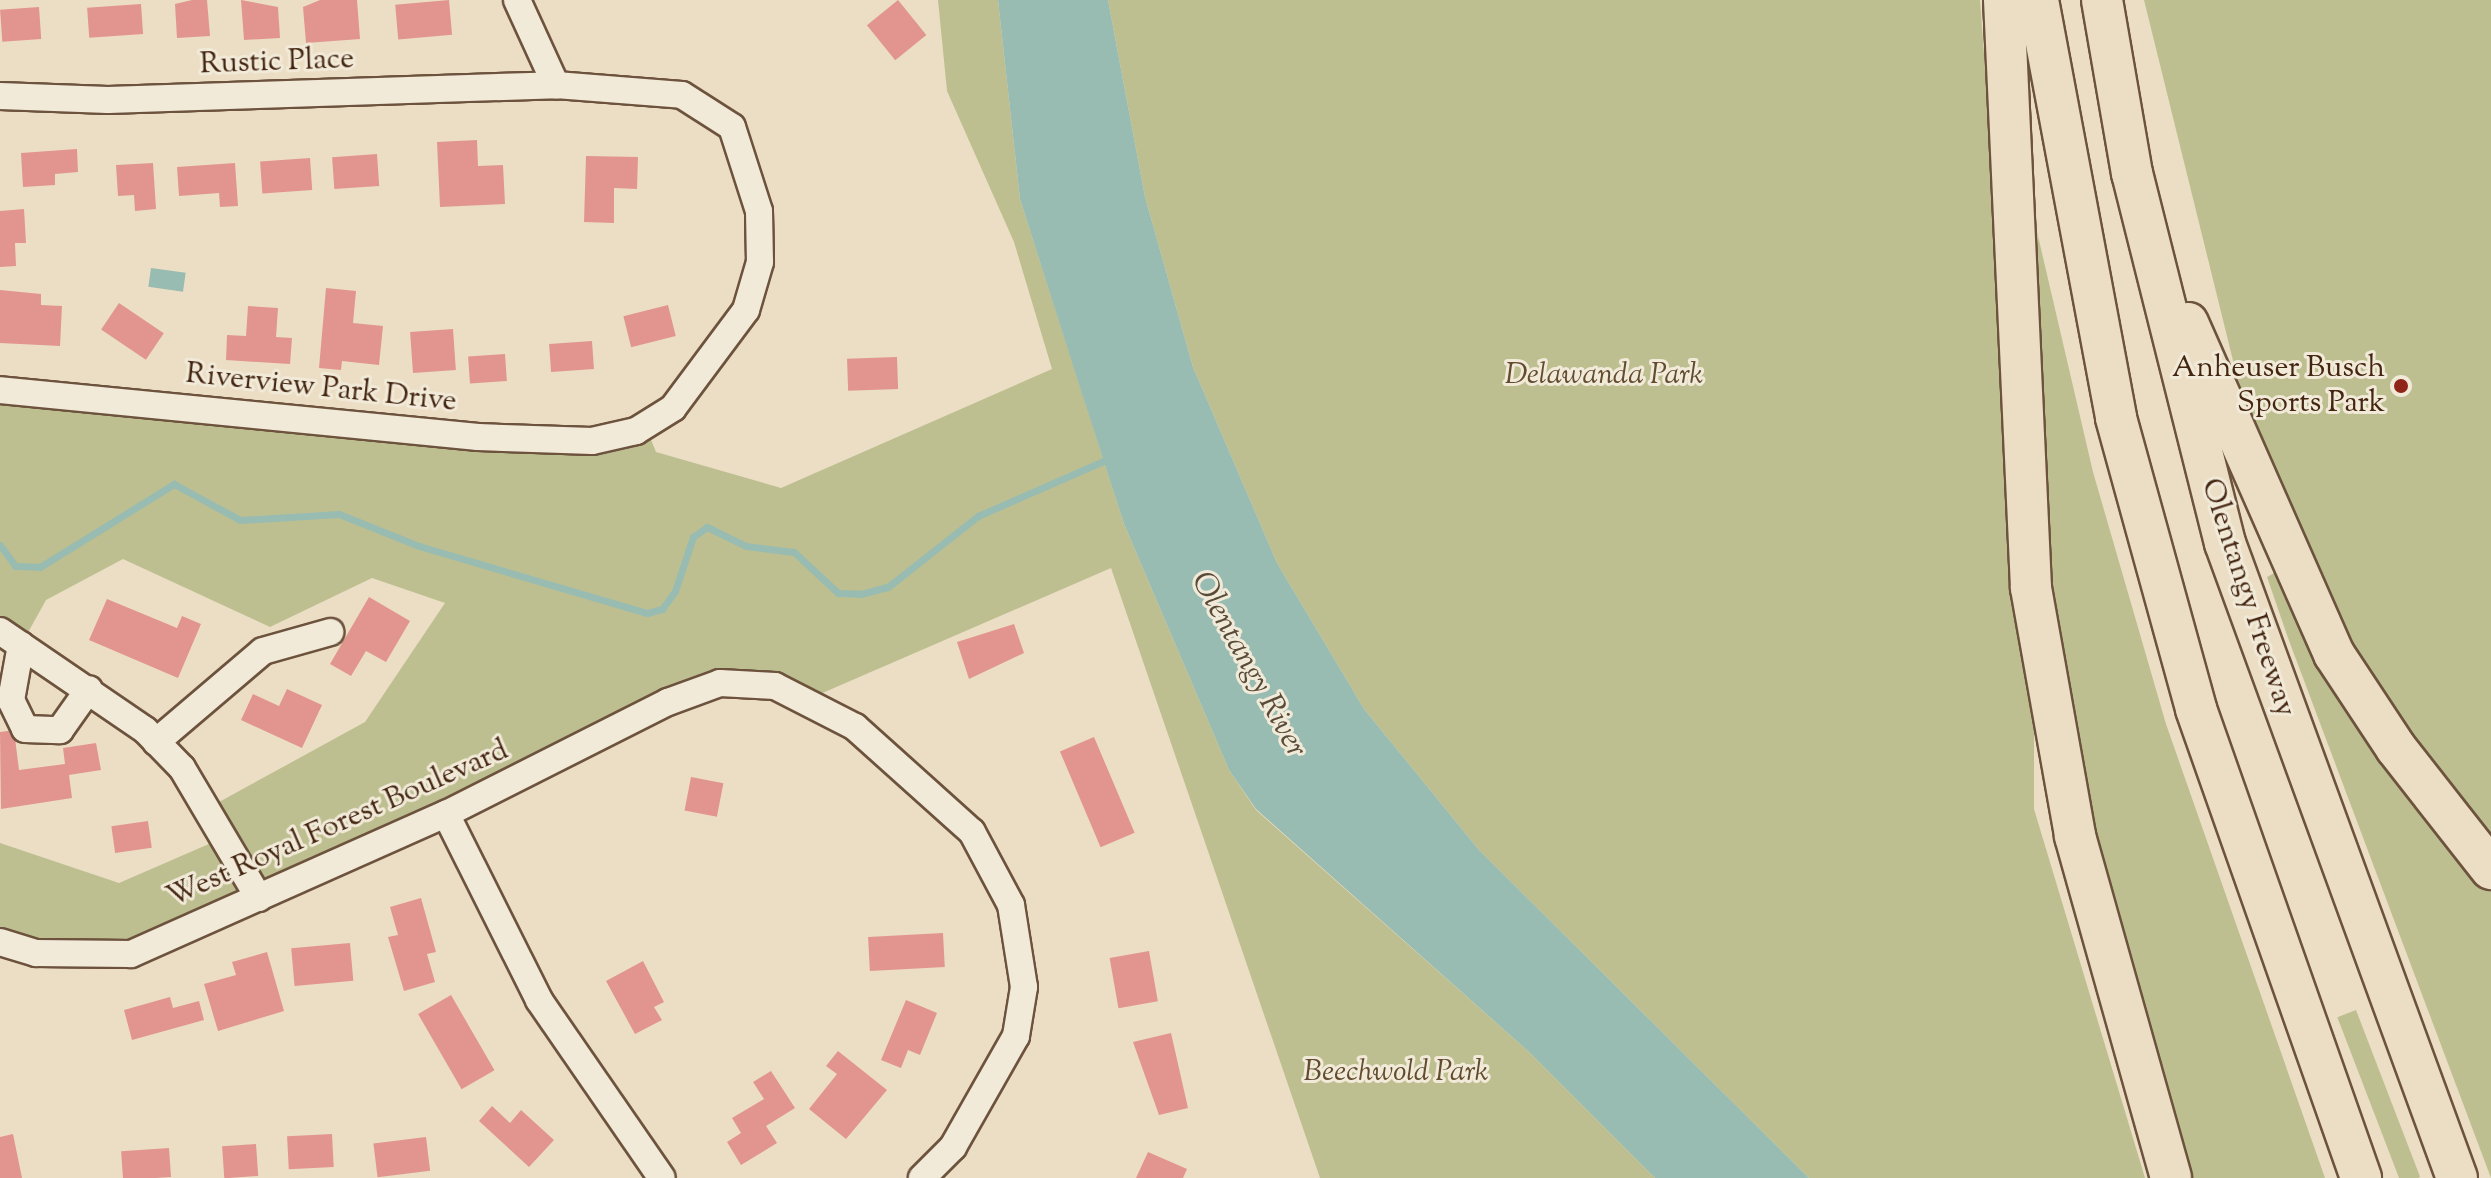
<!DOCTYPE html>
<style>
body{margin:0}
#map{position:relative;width:2491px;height:1178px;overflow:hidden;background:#ebdec4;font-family:"Sorts Mill Goudy",serif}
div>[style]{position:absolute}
.green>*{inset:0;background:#bebf90;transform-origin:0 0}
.water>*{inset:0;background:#98bcb1;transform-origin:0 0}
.stream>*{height:7px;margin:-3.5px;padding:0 3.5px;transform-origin:3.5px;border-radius:3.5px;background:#98bcb1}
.building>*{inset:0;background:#e2958e;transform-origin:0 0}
.roads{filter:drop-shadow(2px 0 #6d533d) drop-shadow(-2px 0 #6d533d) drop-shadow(0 2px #6d533d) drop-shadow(0 -2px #6d533d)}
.minor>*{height:26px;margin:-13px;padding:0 13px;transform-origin:13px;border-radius:13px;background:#f2ead9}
.highway>*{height:40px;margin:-20px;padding:0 20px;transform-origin:20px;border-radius:20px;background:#ebdec4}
.dots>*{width:22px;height:22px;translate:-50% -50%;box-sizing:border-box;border:4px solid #f2ead9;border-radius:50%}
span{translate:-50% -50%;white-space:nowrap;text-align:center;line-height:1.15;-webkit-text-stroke:6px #f2ead9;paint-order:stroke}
.street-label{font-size:30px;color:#432510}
.poi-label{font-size:30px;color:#432510}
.right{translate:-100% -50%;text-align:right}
.park-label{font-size:30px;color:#624c30;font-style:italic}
.water-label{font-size:32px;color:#584b38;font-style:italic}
</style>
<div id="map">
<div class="green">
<div style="clip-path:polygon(938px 0,998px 0,1020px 199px,1124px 524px,1229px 770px,1256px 810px,1528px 1051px,1655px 1178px,1320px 1178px,1111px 568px,804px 701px,720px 683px,131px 954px,0 942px,0 843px,119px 883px,225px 837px,210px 807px,365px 722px,445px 603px,372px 578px,270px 627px,123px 559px,46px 600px,21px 645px,0 631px,0 390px,478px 437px,645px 425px,656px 452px,781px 488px,1052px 369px,1014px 242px,947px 91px)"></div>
<div style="clip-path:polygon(1108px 0,1980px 0,2034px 718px,2034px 809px,2145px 1178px,1809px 1178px,1479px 850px,1364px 709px,1277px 563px,1193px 367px,1145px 197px)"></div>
<div style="clip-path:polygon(2144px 0,2491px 0,2491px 848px,2344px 641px,2242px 397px)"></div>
<div style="clip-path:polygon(2035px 223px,2093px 472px,2166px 724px,2325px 1178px,2191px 1178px,2116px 949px,2051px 635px,2029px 227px)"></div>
<div style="clip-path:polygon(2276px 572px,2491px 892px,2491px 1178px,2288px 638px,2267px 577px)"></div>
<div style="left:2356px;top:1010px;width:179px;height:20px;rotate:69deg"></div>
</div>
<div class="water">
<div style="clip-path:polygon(998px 0,1108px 0,1145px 197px,1193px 367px,1277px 563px,1364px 709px,1479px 850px,1809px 1178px,1655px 1178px,1528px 1051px,1256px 809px,1229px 770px,1124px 524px,1075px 372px,1020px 199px)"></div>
<div style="left:151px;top:268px;width:35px;height:19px;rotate:8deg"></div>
</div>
<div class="stream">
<div style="left:0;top:545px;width:26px;rotate:54deg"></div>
<div style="left:15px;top:566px;width:25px;rotate:2deg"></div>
<div style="left:40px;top:567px;width:158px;rotate:-31.8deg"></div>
<div style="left:174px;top:484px;width:75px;rotate:28.6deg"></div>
<div style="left:240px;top:520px;width:99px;rotate:-3.5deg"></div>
<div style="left:339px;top:514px;width:86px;rotate:21.8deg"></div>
<div style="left:419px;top:546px;width:238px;rotate:16.4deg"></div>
<div style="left:647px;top:613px;width:16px;rotate:-15deg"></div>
<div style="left:662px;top:609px;width:22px;rotate:-54deg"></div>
<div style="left:675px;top:591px;width:57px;rotate:-71.6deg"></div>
<div style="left:693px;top:537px;width:17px;rotate:-36deg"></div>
<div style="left:707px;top:527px;width:43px;rotate:26deg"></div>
<div style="left:746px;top:546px;width:48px;rotate:7.1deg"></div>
<div style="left:794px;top:552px;width:60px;rotate:43deg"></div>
<div style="left:838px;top:593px;width:23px;rotate:2deg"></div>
<div style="left:861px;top:594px;width:28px;rotate:-15deg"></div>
<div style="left:888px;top:587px;width:115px;rotate:-38.3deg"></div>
<div style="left:978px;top:516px;width:137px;rotate:-23.7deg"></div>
</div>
<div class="building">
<div style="clip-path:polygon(192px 0,207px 0,210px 36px,177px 38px,175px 4px)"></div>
<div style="clip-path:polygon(241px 0,278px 7px,280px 38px,244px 40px)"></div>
<div style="clip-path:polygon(320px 0,357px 0,360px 39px,306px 43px,303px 7px)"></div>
<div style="left:449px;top:0;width:35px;height:54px;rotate:85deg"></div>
<div style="left:898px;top:0;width:45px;height:40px;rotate:51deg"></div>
<div style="left:141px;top:4px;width:30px;height:54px;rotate:86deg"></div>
<div style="left:39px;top:7px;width:32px;height:39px;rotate:86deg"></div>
<div style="clip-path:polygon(477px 140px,478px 166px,503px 165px,505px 204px,440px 207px,437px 142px)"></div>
<div style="clip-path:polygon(77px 149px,78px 172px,55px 174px,55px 185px,23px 187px,21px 153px)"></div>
<div style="left:377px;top:154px;width:32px;height:45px;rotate:86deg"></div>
<div style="clip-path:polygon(586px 156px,638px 157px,637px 189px,614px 188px,614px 223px,584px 222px)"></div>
<div style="left:310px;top:158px;width:32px;height:50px;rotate:86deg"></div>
<div style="clip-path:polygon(153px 163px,156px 209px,135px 211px,134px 195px,118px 196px,116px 165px)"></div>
<div style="clip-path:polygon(235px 163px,238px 206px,220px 207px,219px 193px,179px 196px,177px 167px)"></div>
<div style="clip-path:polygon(24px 209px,26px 243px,15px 243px,16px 266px,0 267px,0 211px)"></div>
<div style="clip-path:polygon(326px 288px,356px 291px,353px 323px,383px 326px,379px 365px,342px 361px,341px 370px,319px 368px)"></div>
<div style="clip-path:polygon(0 290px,41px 294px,41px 305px,62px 306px,60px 346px,0 343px)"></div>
<div style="left:119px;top:303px;width:54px;height:32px;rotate:34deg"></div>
<div style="left:668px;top:305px;width:32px;height:46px;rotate:76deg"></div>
<div style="clip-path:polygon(248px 306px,278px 308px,276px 337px,292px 338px,290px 364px,226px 360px,227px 335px,246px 336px)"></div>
<div style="left:453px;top:329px;width:41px;height:43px;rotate:86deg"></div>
<div style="left:592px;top:341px;width:28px;height:43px;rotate:86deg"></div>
<div style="left:505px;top:354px;width:27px;height:37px;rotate:86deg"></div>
<div style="left:897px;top:357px;width:32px;height:50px;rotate:88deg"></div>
<div style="clip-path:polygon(369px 597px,410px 621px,386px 662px,366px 651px,351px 676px,330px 664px)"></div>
<div style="clip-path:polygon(107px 599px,177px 628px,182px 616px,201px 624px,178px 678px,89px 640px)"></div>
<div style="clip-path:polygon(1014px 624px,1024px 653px,969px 679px,957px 642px)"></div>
<div style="clip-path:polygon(287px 689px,322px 705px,302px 748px,241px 720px,253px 694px,279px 706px)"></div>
<div style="clip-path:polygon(14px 730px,19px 770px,65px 764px,63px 748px,96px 743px,101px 770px,69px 775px,72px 798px,1px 809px,0 732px)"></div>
<div style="left:1094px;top:737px;width:104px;height:37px;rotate:67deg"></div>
<div style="left:691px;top:777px;width:33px;height:34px;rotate:11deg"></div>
<div style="left:148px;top:821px;width:27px;height:37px;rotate:82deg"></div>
<div style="clip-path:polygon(421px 898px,436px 952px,427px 954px,435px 982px,404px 991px,388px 937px,398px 935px,390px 907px)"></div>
<div style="left:943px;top:933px;width:34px;height:75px;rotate:87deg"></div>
<div style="left:350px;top:943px;width:38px;height:59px;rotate:85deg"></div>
<div style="left:1149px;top:951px;width:51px;height:40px;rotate:80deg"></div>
<div style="clip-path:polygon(267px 952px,284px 1011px,218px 1031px,204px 984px,236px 975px,232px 962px)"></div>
<div style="clip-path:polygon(643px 961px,664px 1002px,654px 1007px,662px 1020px,635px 1034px,606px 981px)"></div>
<div style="left:451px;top:995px;width:87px;height:38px;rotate:60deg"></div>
<div style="clip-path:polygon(170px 997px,173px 1008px,199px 1001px,204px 1020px,132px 1040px,124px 1010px)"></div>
<div style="clip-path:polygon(906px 1000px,937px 1013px,920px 1055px,908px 1050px,901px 1068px,881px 1060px)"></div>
<div style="clip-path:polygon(1171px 1033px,1188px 1108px,1159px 1115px,1133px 1042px)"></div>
<div style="clip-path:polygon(838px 1051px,887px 1090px,846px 1139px,809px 1109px,837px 1074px,826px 1066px)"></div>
<div style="clip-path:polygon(771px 1071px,795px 1108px,766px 1126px,777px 1143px,741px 1165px,727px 1142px,741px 1133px,732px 1118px,764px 1099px,753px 1082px)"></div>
<div style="clip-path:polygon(492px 1106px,510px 1123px,521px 1110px,554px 1140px,529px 1167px,479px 1121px)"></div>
<div style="clip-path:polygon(13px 1134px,22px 1178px,0 1178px,0 1137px)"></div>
<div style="left:332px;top:1134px;width:33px;height:45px;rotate:87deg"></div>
<div style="left:426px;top:1137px;width:34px;height:53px;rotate:83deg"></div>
<div style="left:256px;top:1144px;width:32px;height:34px;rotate:86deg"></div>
<div style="left:169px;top:1148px;width:29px;height:48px;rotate:86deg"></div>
<div style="clip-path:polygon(1148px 1152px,1187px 1169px,1183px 1178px,1136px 1178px)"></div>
</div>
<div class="roads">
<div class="minor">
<div style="left:517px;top:0;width:94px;rotate:65.4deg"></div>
<div style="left:0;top:96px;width:108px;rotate:2.1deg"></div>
<div style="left:108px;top:100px;width:448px;rotate:-1.9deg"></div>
<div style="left:556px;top:85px;width:126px;rotate:4.5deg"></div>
<div style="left:682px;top:95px;width:59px;rotate:32.6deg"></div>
<div style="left:732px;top:127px;width:88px;rotate:72.2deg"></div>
<div style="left:759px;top:211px;width:51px;rotate:88.9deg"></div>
<div style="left:760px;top:262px;width:50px;rotate:106.3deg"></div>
<div style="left:746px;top:310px;width:122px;rotate:126.7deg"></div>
<div style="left:673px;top:408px;width:44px;rotate:148.1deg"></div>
<div style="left:636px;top:431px;width:45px;rotate:167.2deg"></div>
<div style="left:592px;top:441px;width:114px;rotate:-178deg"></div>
<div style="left:478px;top:437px;width:480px;rotate:-174.4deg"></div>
<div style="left:0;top:631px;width:176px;rotate:34.3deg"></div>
<div style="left:145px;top:730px;width:53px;rotate:45.8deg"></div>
<div style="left:182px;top:768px;width:151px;rotate:59.4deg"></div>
<div style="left:21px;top:645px;width:56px;rotate:100.3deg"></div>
<div style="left:11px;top:700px;width:32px;rotate:64deg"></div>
<div style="left:25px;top:729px;width:35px;rotate:2deg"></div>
<div style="left:60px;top:730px;width:50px;rotate:-54.7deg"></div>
<div style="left:156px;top:742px;width:140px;rotate:-40.4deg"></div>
<div style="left:263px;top:651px;width:70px;rotate:-15.8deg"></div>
<div style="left:446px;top:814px;width:208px;rotate:63.4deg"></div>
<div style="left:539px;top:1000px;width:216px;rotate:55.4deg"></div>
<div style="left:0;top:942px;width:38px;rotate:17deg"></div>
<div style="left:36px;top:953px;width:95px;rotate:0.6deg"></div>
<div style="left:131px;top:954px;width:345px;rotate:-24deg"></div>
<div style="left:446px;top:814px;width:249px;rotate:-26.8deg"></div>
<div style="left:668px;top:702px;width:55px;rotate:-20.1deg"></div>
<div style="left:720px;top:683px;width:55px;rotate:3.1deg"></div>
<div style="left:775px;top:686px;width:90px;rotate:27.1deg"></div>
<div style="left:855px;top:727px;width:157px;rotate:41.9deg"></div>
<div style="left:972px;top:832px;width:83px;rotate:61.9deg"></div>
<div style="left:1011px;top:905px;width:83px;rotate:81deg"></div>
<div style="left:1024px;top:987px;width:50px;rotate:99.3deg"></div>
<div style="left:1016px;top:1036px;width:128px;rotate:119.6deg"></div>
<div style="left:953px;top:1147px;width:44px;rotate:135deg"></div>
</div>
<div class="highway">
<div style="left:2004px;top:0;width:589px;rotate:87.37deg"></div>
<div style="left:2031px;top:588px;width:252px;rotate:79.9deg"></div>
<div style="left:2075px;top:836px;width:355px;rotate:74.3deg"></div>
<div style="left:2038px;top:0;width:425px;rotate:79.4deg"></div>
<div style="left:2116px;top:418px;width:302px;rotate:74.6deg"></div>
<div style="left:2196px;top:709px;width:497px;rotate:70.6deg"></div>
<div style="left:2102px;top:0;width:176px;rotate:80.2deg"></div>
<div style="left:2132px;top:173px;width:382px;rotate:75.9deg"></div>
<div style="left:2225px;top:543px;width:676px;rotate:69.93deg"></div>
<div style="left:2188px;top:323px;width:362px;rotate:66.2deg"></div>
<div style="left:2334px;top:654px;width:113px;rotate:56.6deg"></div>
<div style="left:2396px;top:748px;width:154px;rotate:51.9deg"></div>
</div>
</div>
<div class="dots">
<div style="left:2401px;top:386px;background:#8f2418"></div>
</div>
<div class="street-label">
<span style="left:277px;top:63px;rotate:-2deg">Rustic Place</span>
<span style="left:321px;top:389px;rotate:6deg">Riverview Park Drive</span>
<span style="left:2247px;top:598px;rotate:72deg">Olentangy Freeway</span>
<span style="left:338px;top:825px;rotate:-24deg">West Royal Forest Boulevard</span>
</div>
<div class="poi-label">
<span class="right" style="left:2385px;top:386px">Anheuser Busch<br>Sports Park</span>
</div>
<div class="park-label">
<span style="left:1604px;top:376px">Delawanda Park</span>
<span style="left:1396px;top:1073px">Beechwold Park</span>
</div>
<div class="water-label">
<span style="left:1248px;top:665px;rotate:61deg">Olentangy River</span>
</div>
</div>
